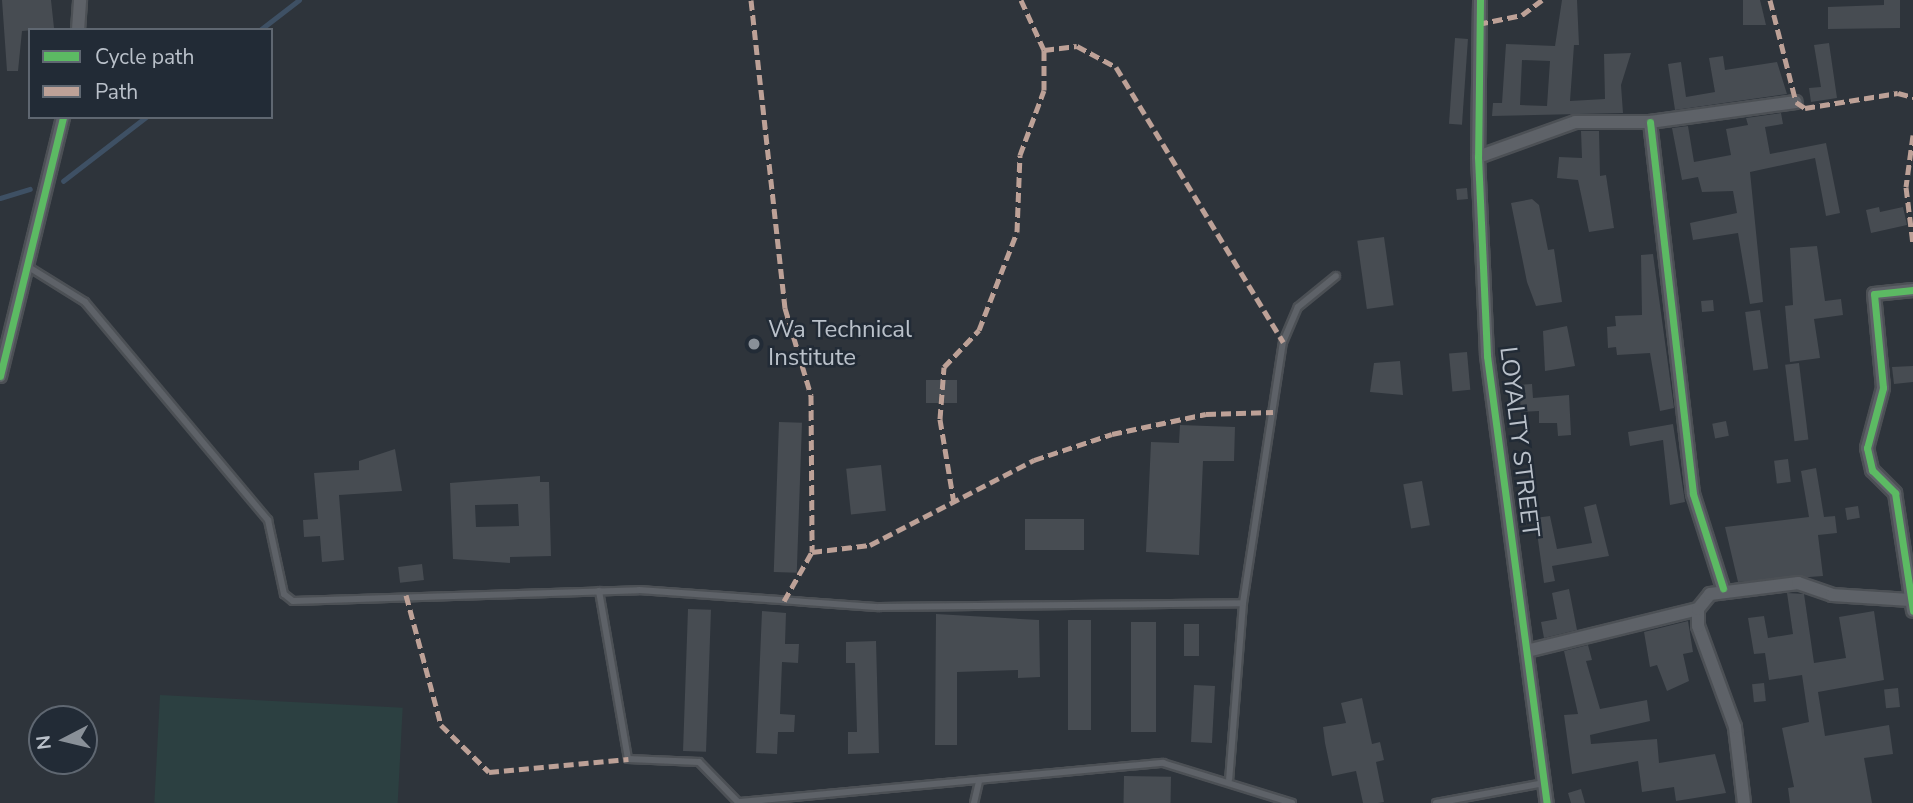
<!DOCTYPE html>
<style>
body{margin:0}
#map{position:relative;width:1913px;height:803px;overflow:hidden;background:#2e343b;font-family:"Nunito Sans",sans-serif}
div>[style]{position:absolute}
.green>*{inset:0;background:#2c4041;transform-origin:0 0}
.stream>*{height:4.5px;margin:-2.25px;padding:0 2.25px;transform-origin:2.25px;border-radius:2.25px;background:#3e5064}
.building>*{inset:0;background:#474c52;transform-origin:0 0}
.roads{filter:drop-shadow(2px 0 #4c5055) drop-shadow(-2px 0 #4c5055) drop-shadow(0 2px #4c5055) drop-shadow(0 -2px #4c5055)}
.lane>*{height:6px;margin:-3px;padding:0 3px;transform-origin:3px;border-radius:3px;background:#5e6268}
.street>*{height:12px;margin:-6px;padding:0 6px;transform-origin:6px;border-radius:6px;background:#5e6268}
.quiet>*{height:5px;margin-top:-2.5px;transform-origin:0;background:repeating-linear-gradient(90deg,#bda197 0 10px,transparent 0 15px)}
.cycleway>*{height:7px;margin:-3.5px;padding:0 3.5px;transform-origin:3.5px;border-radius:3.5px;background:#5cba63}
.dots>*{width:19px;height:19px;translate:-50% -50%;box-sizing:border-box;border:4px solid #222b36;border-radius:50%}
span{translate:-50% -50%;white-space:nowrap;text-align:center;line-height:1.15;-webkit-text-stroke:5px #222b36;paint-order:stroke}
.poi-label{font-size:24px;color:#bac1ca}
.left{translate:0 -50%;text-align:left}
.street-label{font-size:24px;color:#bac1ca}
.legend{position:absolute;left:28px;top:28px;width:245px;height:91px;box-sizing:border-box;background:#222b36;border:2px solid #5f6771;margin:0;padding:9px 12px;list-style:none;font-size:21px;color:#bac1ca}
.legend li{display:flex;align-items:center;gap:14px;height:35px}
.legend b{width:35px;border:2px solid #5f6771}
.north{position:absolute;left:28px;top:705px;width:70px;height:70px;box-sizing:border-box;background:#222b36;border:2px solid #5f6771;border-radius:50%;rotate:263deg;font-size:19px;font-weight:700;line-height:28px;text-align:center;color:#bac1ca}
.north::after{content:'';display:block;margin:auto;width:24px;height:32px;background:#899098;clip-path:polygon(50% 0,100% 100%,50% 72%,0 100%)}
</style>
<div id="map">
<div class="green">
<div style="left:160px;top:695px;width:243px;height:108px;rotate:3deg"></div>
</div>
<div class="stream">
<div style="left:260px;top:30px;width:49px;rotate:-37.6deg"></div>
<div style="left:63px;top:181px;width:105px;rotate:-37.6deg"></div>
<div style="left:0;top:198px;width:31px;rotate:-17deg"></div>
</div>
<div class="building">
<div style="clip-path:polygon(2px 0,51px 0,54px 28px,22px 31px,18px 71px,7px 71px)"></div>
<div style="clip-path:polygon(evenodd,1562px 0,1577px 0,1579px 45px,1574px 45px,1570px 101px,1605px 99px,1604px 54px,1631px 53px,1621px 85px,1623px 113px,1492px 116px,1493px 103px,1502px 103px,1506px 44px,1555px 46px,1562px 0,1522px 60px,1550px 61px,1547px 106px,1520px 105px,1522px 60px)"></div>
<div style="clip-path:polygon(1743px 0,1760px 0,1766px 25px,1743px 25px)"></div>
<div style="clip-path:polygon(1884px 0,1900px 0,1900px 28px,1828px 29px,1828px 7px,1884px 5px)"></div>
<div style="left:1455px;top:38px;width:13px;height:86px;rotate:4deg"></div>
<div style="clip-path:polygon(1829px 43px,1837px 98px,1811px 102px,1809px 88px,1821px 87px,1814px 45px)"></div>
<div style="clip-path:polygon(1723px 56px,1725px 70px,1777px 62px,1787px 94px,1675px 110px,1668px 64px,1681px 62px,1686px 97px,1715px 92px,1709px 58px)"></div>
<div style="clip-path:polygon(1781px 113px,1783px 124px,1765px 127px,1770px 154px,1826px 143px,1840px 213px,1826px 216px,1815px 158px,1750px 172px,1763px 302px,1750px 304px,1738px 233px,1693px 240px,1690px 223px,1737px 213px,1733px 191px,1702px 192px,1698px 177px,1682px 180px,1672px 128px,1688px 126px,1694px 162px,1731px 155px,1726px 129px,1748px 125px,1746px 118px)"></div>
<div style="clip-path:polygon(1581px 131px,1599px 131px,1600px 176px,1606px 175px,1614px 228px,1589px 232px,1578px 180px,1557px 178px,1559px 157px,1582px 158px)"></div>
<div style="left:1467px;top:188px;width:11px;height:11px;rotate:85deg"></div>
<div style="clip-path:polygon(1532px 199px,1539px 205px,1548px 250px,1554px 249px,1562px 302px,1536px 306px,1527px 282px,1511px 203px)"></div>
<div style="clip-path:polygon(1879px 207px,1880px 212px,1903px 207px,1907px 225px,1871px 233px,1866px 210px)"></div>
<div style="left:1384px;top:237px;width:69px;height:27px;rotate:82deg"></div>
<div style="clip-path:polygon(1817px 246px,1825px 301px,1841px 299px,1843px 315px,1814px 319px,1820px 358px,1790px 362px,1785px 306px,1793px 305px,1790px 248px)"></div>
<div style="clip-path:polygon(1653px 254px,1674px 408px,1660px 411px,1650px 353px,1617px 355px,1616px 347px,1608px 348px,1607px 327px,1616px 326px,1615px 316px,1642px 315px,1641px 255px)"></div>
<div style="left:1713px;top:300px;width:11px;height:12px;rotate:85deg"></div>
<div style="left:1760px;top:310px;width:59px;height:15px;rotate:82deg"></div>
<div style="clip-path:polygon(1567px 326px,1575px 366px,1545px 371px,1543px 331px)"></div>
<div style="left:1467px;top:352px;width:38px;height:18px;rotate:85deg"></div>
<div style="clip-path:polygon(1400px 361px,1403px 395px,1370px 392px,1374px 363px)"></div>
<div style="left:1799px;top:363px;width:77px;height:14px;rotate:83deg"></div>
<div style="clip-path:polygon(1913px 366px,1913px 382px,1894px 384px,1892px 367px)"></div>
<div style="left:957px;top:380px;width:23px;height:31px;rotate:90deg"></div>
<div style="clip-path:polygon(1532px 384px,1533px 398px,1569px 395px,1571px 435px,1558px 436px,1557px 423px,1539px 423px,1539px 411px,1521px 412px,1519px 385px)"></div>
<div style="left:1726px;top:421px;width:15px;height:14px;rotate:79deg"></div>
<div style="left:779px;top:422px;width:23px;height:150px;rotate:2deg"></div>
<div style="clip-path:polygon(1673px 424px,1685px 502px,1670px 505px,1663px 440px,1630px 446px,1628px 432px)"></div>
<div style="clip-path:polygon(1180px 425px,1235px 427px,1234px 461px,1203px 461px,1199px 555px,1146px 552px,1151px 442px,1179px 443px)"></div>
<div style="clip-path:polygon(395px 449px,402px 491px,339px 495px,344px 560px,322px 562px,320px 536px,304px 537px,303px 520px,318px 519px,314px 473px,359px 470px,359px 461px)"></div>
<div style="left:1788px;top:459px;width:23px;height:14px;rotate:83deg"></div>
<div style="left:881px;top:465px;width:46px;height:35px;rotate:84deg"></div>
<div style="clip-path:polygon(1816px 468px,1824px 517px,1835px 516px,1837px 533px,1818px 535px,1823px 576px,1738px 582px,1725px 527px,1809px 517px,1801px 471px)"></div>
<div style="clip-path:polygon(evenodd,540px 476px,540px 482px,549px 482px,551px 556px,510px 557px,510px 563px,453px 559px,450px 483px,540px 476px,518px 504px,519px 526px,476px 527px,475px 505px,518px 504px)"></div>
<div style="left:1422px;top:481px;width:45px;height:19px;rotate:80deg"></div>
<div style="clip-path:polygon(1596px 504px,1609px 556px,1552px 566px,1555px 581px,1544px 583px,1535px 518px,1550px 516px,1557px 549px,1592px 543px,1584px 507px)"></div>
<div style="left:1858px;top:506px;width:12px;height:13px;rotate:81deg"></div>
<div style="left:1025px;top:519px;width:59px;height:31px"></div>
<div style="left:422px;top:564px;width:16px;height:24px;rotate:83deg"></div>
<div style="clip-path:polygon(1569px 589px,1577px 630px,1544px 638px,1541px 622px,1557px 619px,1552px 593px)"></div>
<div style="clip-path:polygon(1787px 593px,1804px 594px,1814px 663px,1846px 658px,1839px 617px,1874px 611px,1884px 680px,1818px 692px,1825px 736px,1889px 725px,1893px 754px,1864px 758px,1872px 803px,1790px 803px,1788px 788px,1794px 787px,1782px 728px,1809px 722px,1802px 675px,1769px 680px,1765px 653px,1754px 654px,1748px 618px,1764px 616px,1768px 638px,1793px 634px)"></div>
<div style="left:688px;top:609px;width:23px;height:142px;rotate:2deg"></div>
<div style="clip-path:polygon(762px 611px,786px 613px,785px 644px,799px 644px,798px 663px,782px 662px,780px 714px,795px 715px,794px 732px,778px 732px,777px 754px,756px 753px)"></div>
<div style="clip-path:polygon(936px 614px,1039px 620px,1040px 677px,1018px 678px,1018px 670px,957px 672px,957px 745px,935px 745px)"></div>
<div style="left:1068px;top:620px;width:23px;height:110px"></div>
<div style="clip-path:polygon(1688px 621px,1693px 652px,1683px 654px,1689px 681px,1667px 691px,1657px 665px,1650px 667px,1644px 632px)"></div>
<div style="left:1131px;top:622px;width:25px;height:110px"></div>
<div style="left:1184px;top:624px;width:15px;height:32px"></div>
<div style="clip-path:polygon(876px 641px,879px 753px,848px 754px,848px 732px,857px 732px,855px 663px,846px 663px,846px 642px)"></div>
<div style="clip-path:polygon(1588px 645px,1592px 660px,1586px 661px,1600px 709px,1647px 700px,1650px 721px,1590px 735px,1591px 744px,1657px 739px,1659px 763px,1715px 754px,1726px 793px,1676px 801px,1674px 787px,1642px 792px,1638px 761px,1572px 774px,1564px 715px,1578px 714px,1564px 651px)"></div>
<div style="left:1764px;top:683px;width:18px;height:12px;rotate:84deg"></div>
<div style="left:1194px;top:685px;width:21px;height:57px;rotate:3deg"></div>
<div style="left:1898px;top:688px;width:19px;height:14px;rotate:84deg"></div>
<div style="clip-path:polygon(1362px 698px,1372px 744px,1380px 742px,1384px 760px,1376px 762px,1384px 802px,1378px 803px,1363px 803px,1356px 771px,1332px 776px,1325px 743px,1323px 727px,1346px 723px,1341px 703px)"></div>
<div style="left:1124px;top:776px;width:47px;height:27px;rotate:1deg"></div>
<div style="clip-path:polygon(1581px 789px,1585px 803px,1571px 803px,1568px 793px)"></div>
</div>
<div class="roads">
<div class="lane">
<div style="left:27px;top:266px;width:68px;rotate:31.8deg"></div>
<div style="left:85px;top:302px;width:285px;rotate:50deg"></div>
<div style="left:268px;top:520px;width:76px;rotate:77.8deg"></div>
<div style="left:284px;top:594px;width:11px;rotate:38deg"></div>
<div style="left:293px;top:601px;width:346px;rotate:-1.8deg"></div>
<div style="left:639px;top:590px;width:241px;rotate:4.1deg"></div>
<div style="left:879px;top:607px;width:364px;rotate:-0.6deg"></div>
<div style="left:1243px;top:603px;width:177px;rotate:94.5deg"></div>
<div style="left:599px;top:591px;width:170px;rotate:80.2deg"></div>
<div style="left:628px;top:759px;width:71px;rotate:2.4deg"></div>
<div style="left:699px;top:762px;width:57px;rotate:45.7deg"></div>
<div style="left:1243px;top:603px;width:264px;rotate:-81.3deg"></div>
<div style="left:1283px;top:342px;width:38px;rotate:-67deg"></div>
<div style="left:1298px;top:307px;width:49px;rotate:-39.2deg"></div>
<div style="left:740px;top:802px;width:425px;rotate:-5.3deg"></div>
<div style="left:1163px;top:763px;width:135px;rotate:17.2deg"></div>
<div style="left:974px;top:803px;width:23px;rotate:-77deg"></div>
<div style="left:1436px;top:803px;width:110px;rotate:-10.5deg"></div>
</div>
<div class="street">
<div style="left:1480px;top:0;width:157px;rotate:90.7deg"></div>
<div style="left:1478px;top:157px;width:199px;rotate:87.4deg"></div>
<div style="left:1487px;top:356px;width:451px;rotate:82.4deg"></div>
<div style="left:78px;top:30px;width:30px;rotate:-86deg"></div>
<div style="left:1650px;top:122px;width:374px;rotate:83.4deg"></div>
<div style="left:1693px;top:494px;width:99px;rotate:72.3deg"></div>
<div style="left:1478px;top:157px;width:103px;rotate:-19.8deg"></div>
<div style="left:1575px;top:122px;width:75px"></div>
<div style="left:1650px;top:122px;width:147px;rotate:-7.8deg"></div>
<div style="left:1913px;top:290px;width:39px;rotate:174deg"></div>
<div style="left:1874px;top:294px;width:94px;rotate:84.5deg"></div>
<div style="left:1883px;top:388px;width:62px;rotate:104.9deg"></div>
<div style="left:1867px;top:448px;width:23px;rotate:77deg"></div>
<div style="left:1872px;top:470px;width:33px;rotate:45deg"></div>
<div style="left:1895px;top:493px;width:119px;rotate:81.3deg"></div>
<div style="left:0;top:376px;width:267px;rotate:-76.3deg"></div>
<div style="left:1527px;top:651px;width:176px;rotate:-13.8deg"></div>
<div style="left:1744px;top:803px;width:77px;rotate:-96.8deg"></div>
<div style="left:1735px;top:727px;width:108px;rotate:-110.1deg"></div>
<div style="left:1698px;top:626px;width:17px;rotate:-90deg"></div>
<div style="left:1698px;top:609px;width:19px;rotate:-51deg"></div>
<div style="left:1710px;top:594px;width:89px;rotate:-7.1deg"></div>
<div style="left:1798px;top:583px;width:36px;rotate:19deg"></div>
<div style="left:1832px;top:595px;width:78px;rotate:3.7deg"></div>
</div>
</div>
<div class="quiet">
<div style="left:751px;top:0;width:310px;rotate:83.7deg"></div>
<div style="left:785px;top:308px;width:91px;rotate:73.4deg"></div>
<div style="left:811px;top:395px;width:157px;rotate:89.6deg"></div>
<div style="left:1770px;top:0;width:105px;rotate:75.7deg"></div>
<div style="left:1796px;top:102px;width:11px;rotate:34deg"></div>
<div style="left:1805px;top:108px;width:94px;rotate:-9.2deg"></div>
<div style="left:1898px;top:93px;width:16px;rotate:15deg"></div>
<div style="left:1478px;top:24px;width:45px;rotate:-11.6deg"></div>
<div style="left:1522px;top:15px;width:25px;rotate:-37deg"></div>
<div style="left:1044px;top:50px;width:33px;rotate:-7deg"></div>
<div style="left:1077px;top:46px;width:44px;rotate:28.3deg"></div>
<div style="left:1116px;top:67px;width:322px;rotate:58.7deg"></div>
<div style="left:1913px;top:135px;width:52px;rotate:97.7deg"></div>
<div style="left:1906px;top:187px;width:57px;rotate:83deg"></div>
<div style="left:954px;top:503px;width:85px;rotate:-99.5deg"></div>
<div style="left:940px;top:419px;width:52px;rotate:-85.6deg"></div>
<div style="left:944px;top:367px;width:51px;rotate:-46.6deg"></div>
<div style="left:979px;top:330px;width:105px;rotate:-68.8deg"></div>
<div style="left:1017px;top:232px;width:77px;rotate:-87.8deg"></div>
<div style="left:1020px;top:155px;width:69px;rotate:-69.7deg"></div>
<div style="left:1044px;top:90px;width:40px;rotate:-90deg"></div>
<div style="left:1044px;top:50px;width:55px;rotate:-114.7deg"></div>
<div style="left:406px;top:595px;width:135px;rotate:74.9deg"></div>
<div style="left:441px;top:725px;width:67px;rotate:44.4deg"></div>
<div style="left:489px;top:772px;width:140px;rotate:-5.3deg"></div>
<div style="left:784px;top:601px;width:56px;rotate:-60.3deg"></div>
<div style="left:812px;top:552px;width:58px;rotate:-6.9deg"></div>
<div style="left:870px;top:545px;width:185px;rotate:-27.4deg"></div>
<div style="left:1034px;top:460px;width:82px;rotate:-18.4deg"></div>
<div style="left:1112px;top:434px;width:96px;rotate:-12deg"></div>
<div style="left:1206px;top:414px;width:67px;rotate:-1.7deg"></div>
</div>
<div class="cycleway">
<div style="left:1480px;top:0;width:157px;rotate:90.7deg"></div>
<div style="left:1478px;top:157px;width:199px;rotate:87.4deg"></div>
<div style="left:1487px;top:356px;width:451px;rotate:82.4deg"></div>
<div style="left:1650px;top:122px;width:374px;rotate:83.4deg"></div>
<div style="left:1693px;top:494px;width:99px;rotate:72.3deg"></div>
<div style="left:1913px;top:290px;width:39px;rotate:174deg"></div>
<div style="left:1874px;top:294px;width:94px;rotate:84.5deg"></div>
<div style="left:1883px;top:388px;width:62px;rotate:104.9deg"></div>
<div style="left:1867px;top:448px;width:23px;rotate:77deg"></div>
<div style="left:1872px;top:470px;width:33px;rotate:45deg"></div>
<div style="left:1895px;top:493px;width:119px;rotate:81.3deg"></div>
<div style="left:0;top:376px;width:267px;rotate:-76.3deg"></div>
</div>
<div class="dots">
<div style="left:754px;top:344px;background:#899098"></div>
</div>
<div class="poi-label">
<span class="left" style="left:768px;top:344px">Wa Technical<br>Institute</span>
</div>
<div class="street-label">
<span style="left:1519px;top:442px;rotate:83deg">LOYALTY STREET</span>
</div>
<ul class="legend">
<li><b style="height:9px;background:#5cba63"></b>Cycle path</li>
<li><b style="height:9px;background:#bda197"></b>Path</li>
</ul>
<div class="north">N</div>
</div>
